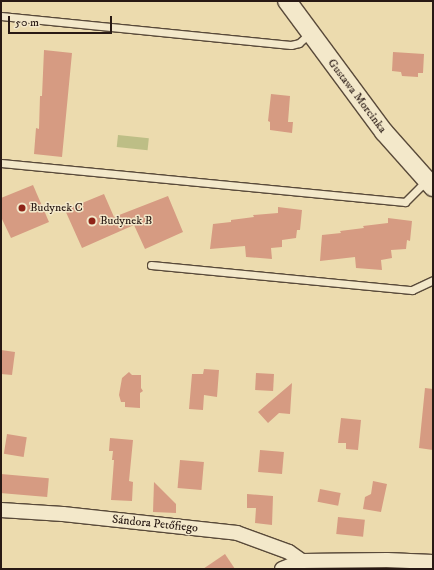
<!DOCTYPE html>
<meta charset="utf-8">
<style>
body{margin:0}
#map{position:relative;width:434px;height:570px;overflow:hidden;background:#ecdbae;font-family:"IM FELL DW Pica",serif}
div>[style]{position:absolute}
.green>*{inset:0;background:#bdbe86;transform-origin:0 0}
.building>*{inset:0;background:#d69b82;transform-origin:0 0}
.roads{filter:drop-shadow(1px 0 #594a3a) drop-shadow(-1px 0 #594a3a) drop-shadow(0 1px #594a3a) drop-shadow(0 -1px #594a3a)}
.service>*{height:7px;margin:-3.5px;padding:0 3.5px;transform-origin:3.5px;border-radius:3.5px;background:#f3e8ca}
.minor>*{height:14px;margin:-7px;padding:0 7px;transform-origin:7px;border-radius:7px;background:#f3e8ca}
.tertiary>*{height:18px;margin:-9px;padding:0 9px;transform-origin:9px;border-radius:9px;background:#f3e8ca}
.dots>*{width:11px;height:11px;translate:-50% -50%;box-sizing:border-box;border:2px solid #f3e8ca;border-radius:50%}
span{translate:-50% -50%;white-space:nowrap;text-align:center;line-height:1.15;-webkit-text-stroke:3px #f3e8ca;paint-order:stroke}
.street-label{font-size:12px;color:#281914}
.poi-label{font-size:12px;color:#281914}
.left{translate:0 -50%;text-align:left}
.frame{position:absolute;inset:0;border:2px solid #281914;pointer-events:none}
.scale{position:absolute;left:8px;top:16px;width:104px;height:18px;box-sizing:border-box;border:2px solid #281914;border-top:0;padding-left:5px;font-size:12px;line-height:14px;white-space:nowrap;color:#281914;-webkit-text-stroke:3px #f3e8ca;paint-order:stroke}
</style>
<div id="map">
<div class="green">
<div style="left:118px;top:135px;width:31px;height:12px;rotate:6deg"></div>
</div>
<div class="building">
<div style="clip-path:polygon(44px 50px,72px 53px,62px 157px,34px 154px,36px 128px,39px 129px,40px 96px,42px 96px)"></div>
<div style="clip-path:polygon(393px 52px,424px 54px,423px 73px,418px 73px,418px 77px,402px 76px,401px 72px,392px 71px)"></div>
<div style="clip-path:polygon(271px 94px,290px 96px,288px 122px,293px 122px,292px 133px,270px 130px,270px 122px,268px 121px)"></div>
<div style="clip-path:polygon(33px 185px,49px 222px,11px 238px,1px 217px,1px 198px)"></div>
<div style="clip-path:polygon(104px 194px,114px 217px,168px 196px,183px 232px,145px 249px,134px 225px,82px 248px,65px 210px)"></div>
<div style="clip-path:polygon(278px 207px,302px 210px,300px 230px,297px 230px,296px 238px,282px 240px,282px 247px,271px 248px,272px 259px,246px 257px,245px 246px,210px 249px,213px 224px,231px 222px,231px 220px,254px 217px,253px 215px,278px 213px)"></div>
<div style="clip-path:polygon(388px 218px,412px 221px,410px 241px,407px 240px,406px 249px,391px 250px,392px 258px,381px 260px,382px 270px,356px 268px,355px 257px,320px 261px,322px 235px,341px 233px,340px 231px,364px 228px,363px 226px,388px 223px)"></div>
<div style="clip-path:polygon(1px 350px,15px 352px,12px 375px,1px 374px)"></div>
<div style="clip-path:polygon(204px 369px,219px 370px,217px 397px,204px 395px,203px 410px,189px 409px,192px 374px,203px 374px)"></div>
<div style="clip-path:polygon(129px 372px,132px 375px,141px 375px,141px 388px,143px 391px,140px 393px,140px 408px,125px 407px,125px 402px,121px 402px,119px 395px,122px 378px)"></div>
<div style="left:256px;top:373px;width:18px;height:17px;rotate:3deg"></div>
<div style="clip-path:polygon(292px 383px,290px 414px,279px 413px,268px 423px,258px 412px)"></div>
<div style="clip-path:polygon(425px 388px,433px 389px,433px 450px,419px 448px)"></div>
<div style="clip-path:polygon(341px 418px,361px 420px,358px 450px,346px 449px,346px 443px,338px 443px)"></div>
<div style="left:7px;top:434px;width:20px;height:20px;rotate:9deg"></div>
<div style="clip-path:polygon(110px 438px,133px 440px,129px 481px,133px 482px,132px 501px,111px 500px,114px 460px,112px 460px,113px 451px,109px 451px)"></div>
<div style="left:260px;top:450px;width:24px;height:22px;rotate:5deg"></div>
<div style="left:180px;top:460px;width:24px;height:28px;rotate:5deg"></div>
<div style="left:1px;top:474px;width:48px;height:19px;rotate:5deg"></div>
<div style="clip-path:polygon(373px 481px,387px 484px,381px 512px,363px 509px,365px 497px,371px 494px)"></div>
<div style="clip-path:polygon(154px 482px,176px 504px,176px 513px,153px 512px)"></div>
<div style="left:320px;top:489px;width:21px;height:13px;rotate:11deg"></div>
<div style="clip-path:polygon(247px 494px,273px 496px,272px 525px,255px 523px,256px 508px,247px 508px)"></div>
<div style="left:338px;top:517px;width:27px;height:17px;rotate:6deg"></div>
<div style="clip-path:polygon(225px 554px,235px 569px,203px 569px)"></div>
</div>
<div class="roads">
<div class="service">
<div style="left:1px;top:16px;width:291px;rotate:5.7deg"></div>
<div style="left:291px;top:45px;width:8px;rotate:-14deg"></div>
<div style="left:299px;top:43px;width:15px;rotate:-42deg"></div>
<div style="left:1px;top:163px;width:406px;rotate:5.5deg"></div>
<div style="left:405px;top:202px;width:30px;rotate:-45deg"></div>
<div style="left:151px;top:265px;width:262px;rotate:5.5deg"></div>
<div style="left:412px;top:290px;width:23px;rotate:-25deg"></div>
</div>
<div class="minor">
<div style="left:1px;top:510px;width:62px;rotate:3.7deg"></div>
<div style="left:63px;top:514px;width:175px;rotate:6.2deg"></div>
<div style="left:237px;top:533px;width:55px;rotate:20.1deg"></div>
<div style="left:289px;top:552px;width:16px;rotate:35deg"></div>
<div style="left:282px;top:569px;width:22px;rotate:-22deg"></div>
<div style="left:302px;top:561px;width:85px;rotate:-0.7deg"></div>
<div style="left:387px;top:560px;width:46px;rotate:2.5deg"></div>
</div>
<div class="tertiary">
<div style="left:287px;top:1px;width:163px;rotate:53.5deg"></div>
<div style="left:384px;top:132px;width:74px;rotate:48.3deg"></div>
</div>
</div>
<div class="dots">
<div style="left:22px;top:208px;background:#8f2418"></div>
<div style="left:92px;top:221px;background:#8f2418"></div>
</div>
<div class="street-label">
<span style="left:357px;top:96px;rotate:53deg">Gustawa Morcinka</span>
<span style="left:155px;top:524px;rotate:6deg">Sándora Petőfiego</span>
</div>
<div class="poi-label">
<span class="left" style="left:30px;top:208px">Budynek C</span>
<span class="left" style="left:100px;top:221px">Budynek B</span>
</div>
<div class="frame"></div>
<div class="scale">50 m</div>
</div>
